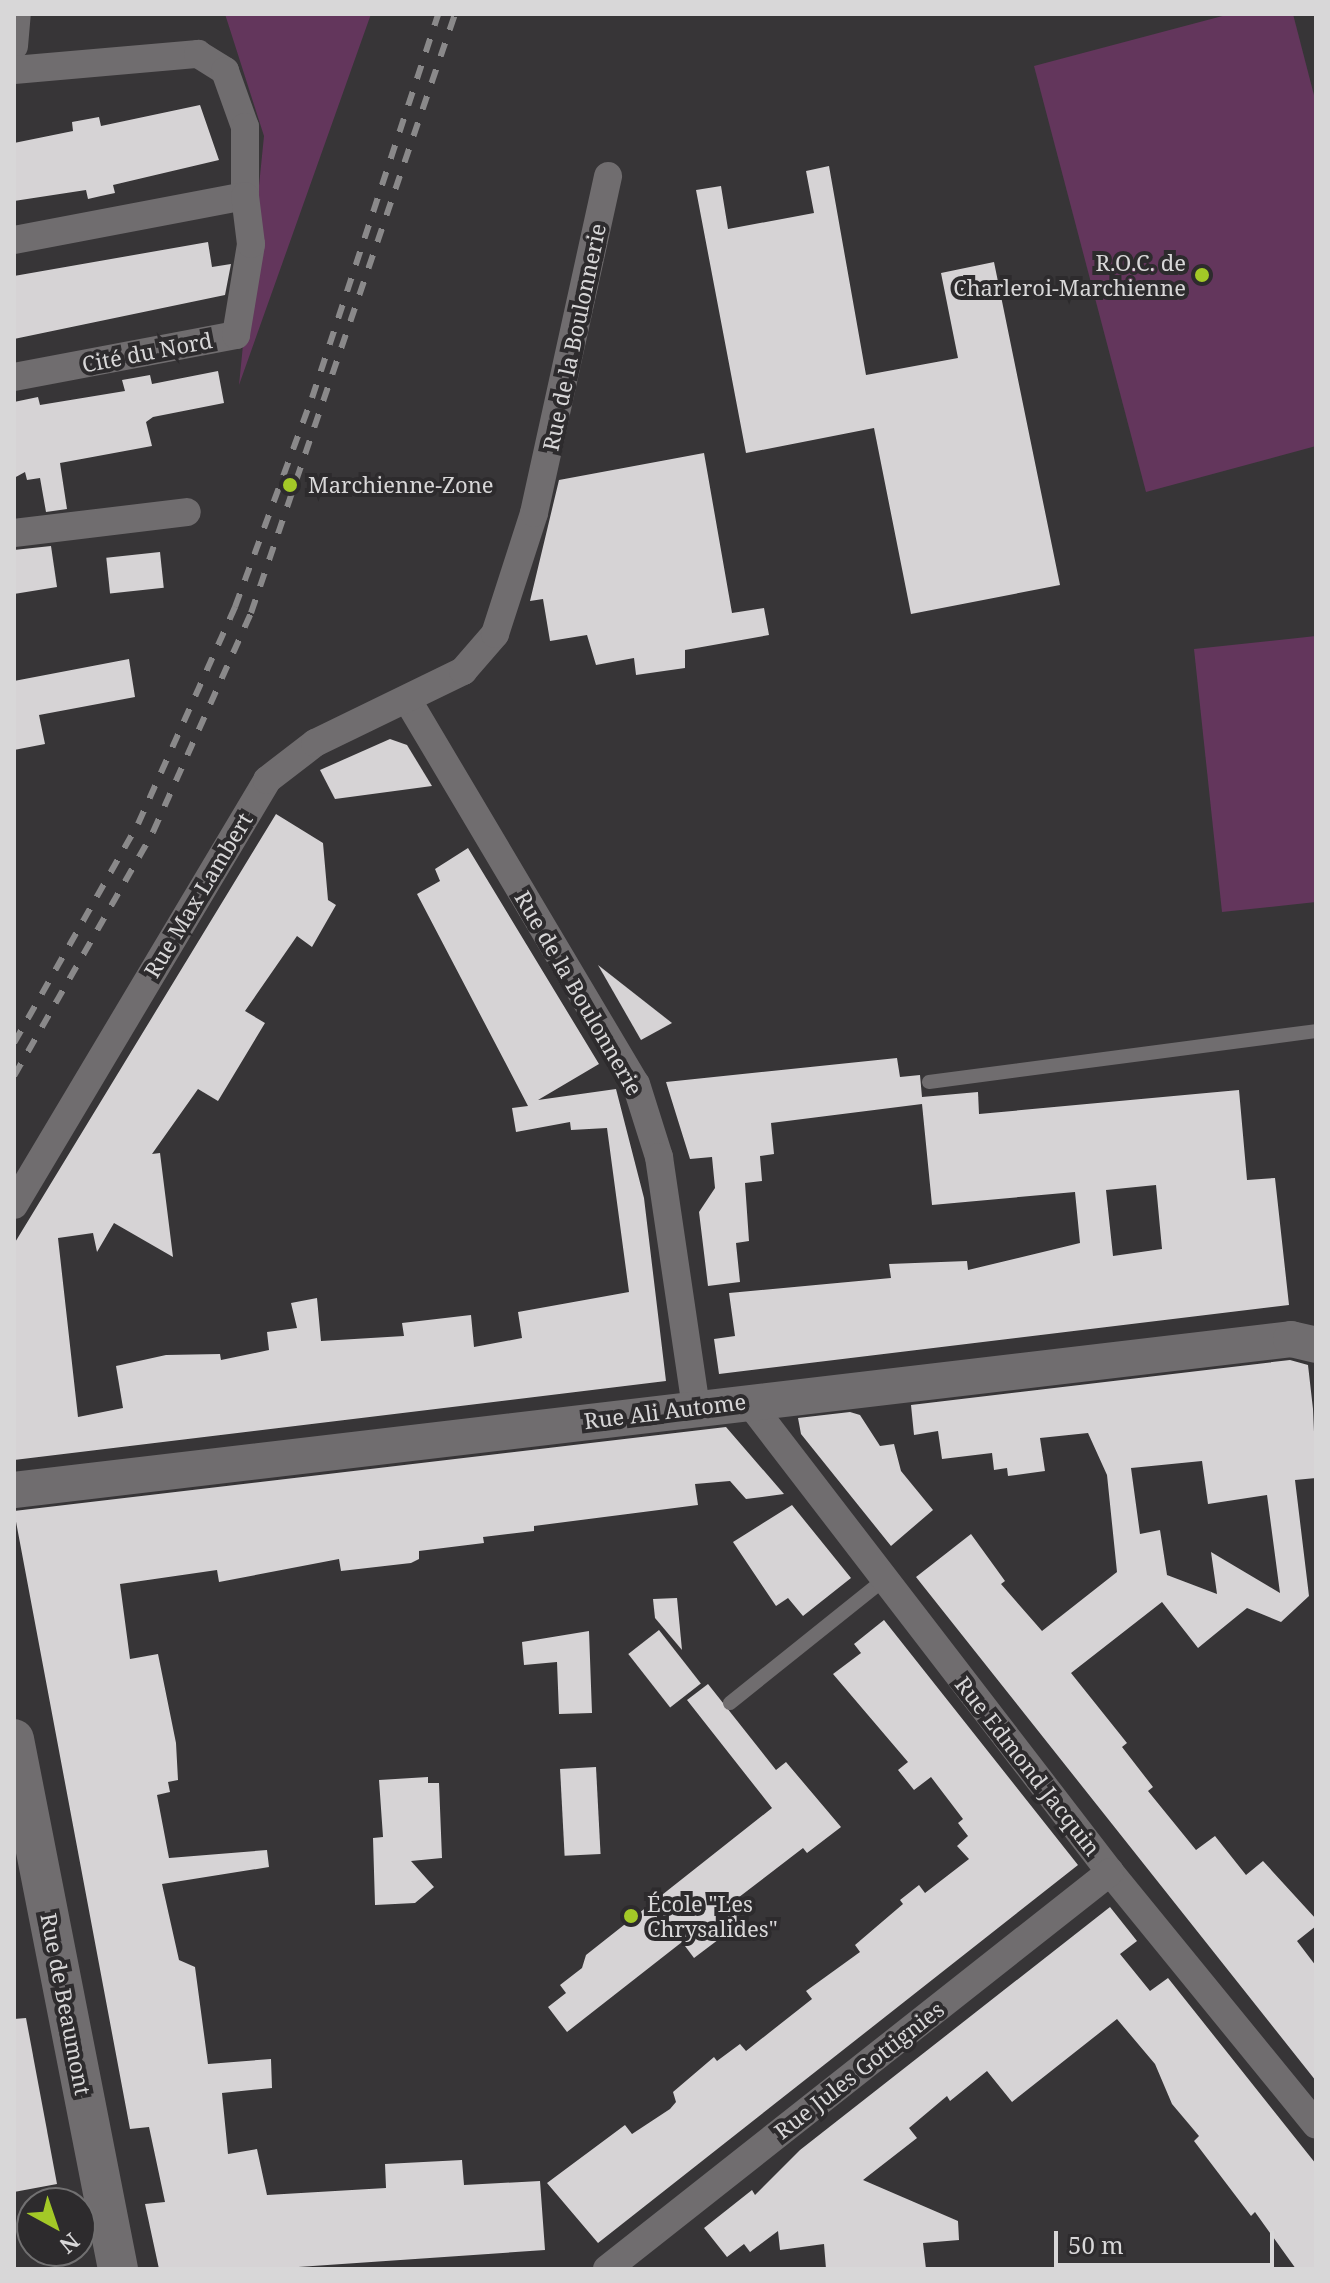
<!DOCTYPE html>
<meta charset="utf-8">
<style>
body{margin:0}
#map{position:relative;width:1330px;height:2283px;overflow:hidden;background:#373537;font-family:"Noto Serif",serif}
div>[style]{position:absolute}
.green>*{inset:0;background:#63365c}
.building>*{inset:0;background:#d6d3d5;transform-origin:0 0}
.service>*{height:14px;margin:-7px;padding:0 7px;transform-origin:7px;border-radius:7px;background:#706d6f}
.minor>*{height:28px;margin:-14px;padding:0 14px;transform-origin:14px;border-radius:14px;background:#706d6f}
.tertiary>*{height:36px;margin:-18px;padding:0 18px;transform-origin:18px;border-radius:18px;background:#706d6f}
.secondary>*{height:40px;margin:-20px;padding:0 20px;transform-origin:20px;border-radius:20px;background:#706d6f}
.rail>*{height:6px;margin-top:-3px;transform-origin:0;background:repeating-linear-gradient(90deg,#8a898a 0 14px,transparent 0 28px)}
.dots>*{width:22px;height:22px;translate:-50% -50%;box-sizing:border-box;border:4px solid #2d2b2d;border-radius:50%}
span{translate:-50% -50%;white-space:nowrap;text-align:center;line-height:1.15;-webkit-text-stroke:8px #2d2b2d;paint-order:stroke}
.poi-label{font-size:22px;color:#d8d7d8}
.right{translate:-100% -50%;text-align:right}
.left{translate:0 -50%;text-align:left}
.street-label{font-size:22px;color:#d8d7d8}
.frame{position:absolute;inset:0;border:16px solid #d8d7d8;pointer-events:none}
.north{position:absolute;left:16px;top:2187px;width:80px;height:80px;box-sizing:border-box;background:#2d2b2d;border:2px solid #717071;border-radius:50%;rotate:140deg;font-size:22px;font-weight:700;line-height:32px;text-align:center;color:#d8d7d8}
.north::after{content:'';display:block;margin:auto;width:28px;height:36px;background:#a3c927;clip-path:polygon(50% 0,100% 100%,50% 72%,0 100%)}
.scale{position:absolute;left:1054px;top:2231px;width:220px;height:36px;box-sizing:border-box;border:4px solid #d8d7d8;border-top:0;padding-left:10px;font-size:24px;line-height:28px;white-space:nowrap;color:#d8d7d8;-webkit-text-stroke:6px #2d2b2d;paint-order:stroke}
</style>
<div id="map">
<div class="green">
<div style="clip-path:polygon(225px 14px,371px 14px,239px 385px,264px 136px)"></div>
<div style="clip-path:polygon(1230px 14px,1293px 14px,1316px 103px,1316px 446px,1146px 492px,1034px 66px)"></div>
<div style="clip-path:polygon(1316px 636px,1316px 902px,1222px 912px,1194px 649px)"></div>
</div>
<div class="building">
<div style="clip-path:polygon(200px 105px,219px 160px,113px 185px,115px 193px,101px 196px,88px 199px,86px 190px,14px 201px,14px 143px,73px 131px,72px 122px,99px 117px,101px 126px)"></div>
<div style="clip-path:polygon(829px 166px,866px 375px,958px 358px,941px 273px,994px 262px,1060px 585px,911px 614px,874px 428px,746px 453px,696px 190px,721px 186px,728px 229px,814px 213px,806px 171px)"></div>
<div style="clip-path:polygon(208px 242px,212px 267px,231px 264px,225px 295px,14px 339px,14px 276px)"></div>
<div style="clip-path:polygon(218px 371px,224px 403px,153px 417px,146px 422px,152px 446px,60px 463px,67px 509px,46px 512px,40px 478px,27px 480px,25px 472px,14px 478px,14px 402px,38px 397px,40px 405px,125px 391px,122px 380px,150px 375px,152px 384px)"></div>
<div style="clip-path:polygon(704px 453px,732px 613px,764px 608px,769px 635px,685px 650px,685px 668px,636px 675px,634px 658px,596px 665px,587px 635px,550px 641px,543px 599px,530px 601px,559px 480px)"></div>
<div style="clip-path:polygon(51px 546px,57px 587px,14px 594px,14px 550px)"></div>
<div style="left:160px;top:552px;width:36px;height:54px;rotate:84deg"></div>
<div style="clip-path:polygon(129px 659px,135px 697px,39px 715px,45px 744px,14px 750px,14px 681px)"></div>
<div style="clip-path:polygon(390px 739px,407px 745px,432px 786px,335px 799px,320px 770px)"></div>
<div style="clip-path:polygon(276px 814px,323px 843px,328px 900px,336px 905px,312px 947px,297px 936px,245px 1011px,265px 1023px,218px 1101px,198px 1089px,152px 1154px,160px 1153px,173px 1257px,114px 1223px,97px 1252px,93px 1233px,58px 1238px,78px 1417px,123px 1408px,116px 1366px,166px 1355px,220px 1354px,221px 1360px,269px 1350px,267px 1332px,297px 1328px,291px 1303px,317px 1298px,321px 1341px,404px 1336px,402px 1323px,471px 1315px,474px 1347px,522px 1338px,518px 1312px,629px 1292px,607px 1128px,571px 1130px,570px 1122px,516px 1132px,512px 1108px,528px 1106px,417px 894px,440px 881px,435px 869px,468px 848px,599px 1064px,538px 1100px,616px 1089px,644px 1198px,666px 1381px,14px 1460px,14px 1244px)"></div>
<div style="clip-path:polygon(598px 965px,672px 1023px,641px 1040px)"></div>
<div style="clip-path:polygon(evenodd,897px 1058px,900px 1077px,920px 1075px,922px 1097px,978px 1092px,979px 1114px,1239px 1090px,1247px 1180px,1275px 1178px,1289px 1305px,719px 1374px,714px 1339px,735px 1336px,729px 1293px,891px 1278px,889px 1264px,967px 1261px,968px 1270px,1080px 1243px,1075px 1192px,932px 1205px,922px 1104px,771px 1123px,774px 1154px,760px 1156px,762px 1181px,745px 1183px,749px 1241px,736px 1243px,740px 1282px,708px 1286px,699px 1212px,715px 1188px,712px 1157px,690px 1159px,666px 1082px,897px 1058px,1156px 1185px,1162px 1249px,1113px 1256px,1106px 1190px,1156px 1185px)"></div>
<div style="clip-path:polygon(evenodd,1290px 1360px,1308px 1365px,1313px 1409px,1316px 1478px,1295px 1480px,1309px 1596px,1281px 1622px,1247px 1608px,1198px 1648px,1162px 1602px,1071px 1673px,1127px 1743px,1122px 1747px,1153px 1787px,1148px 1791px,1196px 1850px,1215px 1836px,1246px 1875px,1263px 1861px,1316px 1919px,1316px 1926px,1297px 1941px,1316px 1966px,1316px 2081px,916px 1577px,971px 1534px,1005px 1581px,1001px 1584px,1042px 1631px,1117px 1572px,1107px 1475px,1088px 1433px,1040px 1438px,1045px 1471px,1008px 1476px,1007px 1468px,994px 1470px,992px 1453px,942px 1459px,938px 1431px,914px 1435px,911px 1405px,1290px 1360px,1202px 1461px,1208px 1504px,1267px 1495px,1280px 1593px,1211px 1552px,1217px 1594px,1167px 1575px,1160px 1530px,1140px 1534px,1131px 1468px,1202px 1461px)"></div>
<div style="clip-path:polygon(850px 1412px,860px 1415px,880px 1446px,894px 1444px,901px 1471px,933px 1510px,891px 1546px,801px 1434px,798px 1418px)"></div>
<div style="clip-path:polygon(726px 1427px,784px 1494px,746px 1499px,730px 1481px,695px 1484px,698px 1505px,534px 1526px,534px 1531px,483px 1537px,484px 1543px,419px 1551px,419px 1559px,411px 1563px,341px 1571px,339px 1559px,219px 1582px,217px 1570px,120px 1584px,130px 1659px,158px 1654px,176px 1743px,178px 1780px,168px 1782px,170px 1792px,157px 1795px,169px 1858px,267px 1850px,269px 1867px,162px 1884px,179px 1960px,195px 1967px,208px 2064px,271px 2059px,272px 2088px,222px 2093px,228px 2154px,257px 2149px,267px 2195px,386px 2188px,385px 2164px,462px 2160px,464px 2185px,540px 2181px,545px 2250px,269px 2269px,159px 2269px,145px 2204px,165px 2202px,149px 2127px,130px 2129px,14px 1511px)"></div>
<div style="clip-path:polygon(792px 1505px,851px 1578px,803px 1616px,788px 1598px,776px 1606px,733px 1542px)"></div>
<div style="clip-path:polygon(677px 1598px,682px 1650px,655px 1618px,653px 1599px)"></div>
<div style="clip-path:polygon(884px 1620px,1078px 1865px,598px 2243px,547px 2183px,625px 2125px,632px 2134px,670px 2109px,676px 2102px,673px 2092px,714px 2057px,717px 2061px,740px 2044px,746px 2051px,812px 1999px,806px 1991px,860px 1952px,855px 1945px,903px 1904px,900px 1900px,919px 1885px,925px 1893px,969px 1859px,957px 1846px,968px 1836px,958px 1823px,963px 1819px,931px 1777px,914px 1790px,898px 1770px,908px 1762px,833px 1674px,861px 1653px,854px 1644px)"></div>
<div style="left:659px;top:1630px;width:68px;height:39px;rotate:52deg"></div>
<div style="clip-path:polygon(589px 1631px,592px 1713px,559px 1714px,557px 1662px,524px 1665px,522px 1642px)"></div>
<div style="clip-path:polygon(708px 1684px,776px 1770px,786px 1762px,841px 1827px,807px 1853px,803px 1848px,730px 1904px,743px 1921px,694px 1958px,682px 1942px,567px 2032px,548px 2007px,566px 1993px,560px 1985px,582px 1968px,586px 1955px,772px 1808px,687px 1700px)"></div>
<div style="left:596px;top:1767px;width:87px;height:36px;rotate:87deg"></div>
<div style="clip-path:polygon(428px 1777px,428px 1783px,439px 1783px,442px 1858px,411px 1861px,434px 1887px,415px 1903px,375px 1905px,373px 1838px,383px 1837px,379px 1780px)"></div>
<div style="clip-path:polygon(1110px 1907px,1137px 1941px,1120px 1954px,1150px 1991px,1168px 1978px,1316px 2164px,1316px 2269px,1296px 2269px,1255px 2212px,1251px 2216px,1194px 2141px,1199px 2136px,1172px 2104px,1155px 2064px,1117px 2019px,1012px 2102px,987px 2071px,950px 2101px,947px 2096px,909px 2128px,917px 2138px,863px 2180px,958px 2221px,959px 2240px,923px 2243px,926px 2269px,826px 2269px,824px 2244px,780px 2250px,778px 2231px,750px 2252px,744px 2244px,727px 2257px,704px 2228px,752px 2190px,755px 2195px,800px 2150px)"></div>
<div style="clip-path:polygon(26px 2018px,57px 2184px,14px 2192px,14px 2019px)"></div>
</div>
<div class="service">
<div style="left:929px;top:1082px;width:390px;rotate:-7.5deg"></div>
<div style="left:730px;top:1703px;width:198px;rotate:-38.7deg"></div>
</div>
<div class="minor">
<div style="left:14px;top:46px;width:32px;rotate:-85deg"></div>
<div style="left:14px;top:70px;width:185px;rotate:-5deg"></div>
<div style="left:198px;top:54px;width:32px;rotate:32deg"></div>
<div style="left:225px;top:71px;width:59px;rotate:70.3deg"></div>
<div style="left:245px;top:127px;width:69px;rotate:90deg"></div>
<div style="left:245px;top:196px;width:235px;rotate:169.2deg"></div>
<div style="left:14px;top:377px;width:226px;rotate:-10.7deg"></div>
<div style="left:236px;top:335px;width:92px;rotate:-80.6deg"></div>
<div style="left:251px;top:244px;width:48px;rotate:-97.1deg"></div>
<div style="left:14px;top:533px;width:174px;rotate:-6.9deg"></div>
<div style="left:407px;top:699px;width:448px;rotate:59.3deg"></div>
<div style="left:636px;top:1084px;width:77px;rotate:72.5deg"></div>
<div style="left:659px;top:1157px;width:253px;rotate:81.6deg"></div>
<div style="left:14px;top:1205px;width:495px;rotate:-59.2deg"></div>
<div style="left:267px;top:780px;width:61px;rotate:-37.6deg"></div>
<div style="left:315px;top:743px;width:165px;rotate:-25.9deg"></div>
<div style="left:463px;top:671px;width:49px;rotate:-49.1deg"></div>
<div style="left:495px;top:634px;width:127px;rotate:-72.1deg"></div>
<div style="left:534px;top:513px;width:345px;rotate:-77.6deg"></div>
<div style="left:748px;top:1401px;width:594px;rotate:52.45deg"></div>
<div style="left:1110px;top:1872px;width:326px;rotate:50.8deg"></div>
<div style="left:607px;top:2269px;width:641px;rotate:-38.28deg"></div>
</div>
<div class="tertiary">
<div style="left:14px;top:1490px;width:1286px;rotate:-6.74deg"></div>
<div style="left:1291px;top:1339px;width:26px;rotate:13deg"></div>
</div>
<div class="secondary">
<div style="left:14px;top:1739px;width:540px;rotate:78.9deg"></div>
</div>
<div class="rail">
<div style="left:14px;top:1043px;width:252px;rotate:-60.5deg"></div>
<div style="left:138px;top:824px;width:238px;rotate:-65.9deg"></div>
<div style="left:235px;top:607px;width:223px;rotate:-69.8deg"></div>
<div style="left:312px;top:398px;width:404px;rotate:-71.8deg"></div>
<div style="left:14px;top:1076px;width:281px;rotate:-60.3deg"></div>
<div style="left:153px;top:832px;width:240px;rotate:-65.9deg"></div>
<div style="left:251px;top:613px;width:633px;rotate:-71.19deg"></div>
</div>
<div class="dots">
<div style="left:1202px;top:275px;background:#a3c927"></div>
<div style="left:290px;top:485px;background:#a3c927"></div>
<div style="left:631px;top:1916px;background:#a3c927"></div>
</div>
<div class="poi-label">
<span class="right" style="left:1186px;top:275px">R.O.C. de<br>Charleroi-Marchienne</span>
<span class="left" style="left:308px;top:485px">Marchienne-Zone</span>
<span class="left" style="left:647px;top:1916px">École "Les<br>Chrysalides"</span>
</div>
<div class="street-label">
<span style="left:574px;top:337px;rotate:-78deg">Rue de la Boulonnerie</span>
<span style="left:147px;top:352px;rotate:-11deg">Cité du Nord</span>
<span style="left:198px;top:895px;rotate:-59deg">Rue Max Lambert</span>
<span style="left:579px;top:993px;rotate:60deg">Rue de la Boulonnerie</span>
<span style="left:665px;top:1411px;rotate:-7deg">Rue Ali Autome</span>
<span style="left:1028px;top:1766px;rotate:52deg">Rue Edmond Jacquin</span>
<span style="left:66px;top:2004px;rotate:79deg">Rue de Beaumont</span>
<span style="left:859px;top:2070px;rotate:-38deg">Rue Jules Gottignies</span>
</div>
<div class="frame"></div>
<div class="north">N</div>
<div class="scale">50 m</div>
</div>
